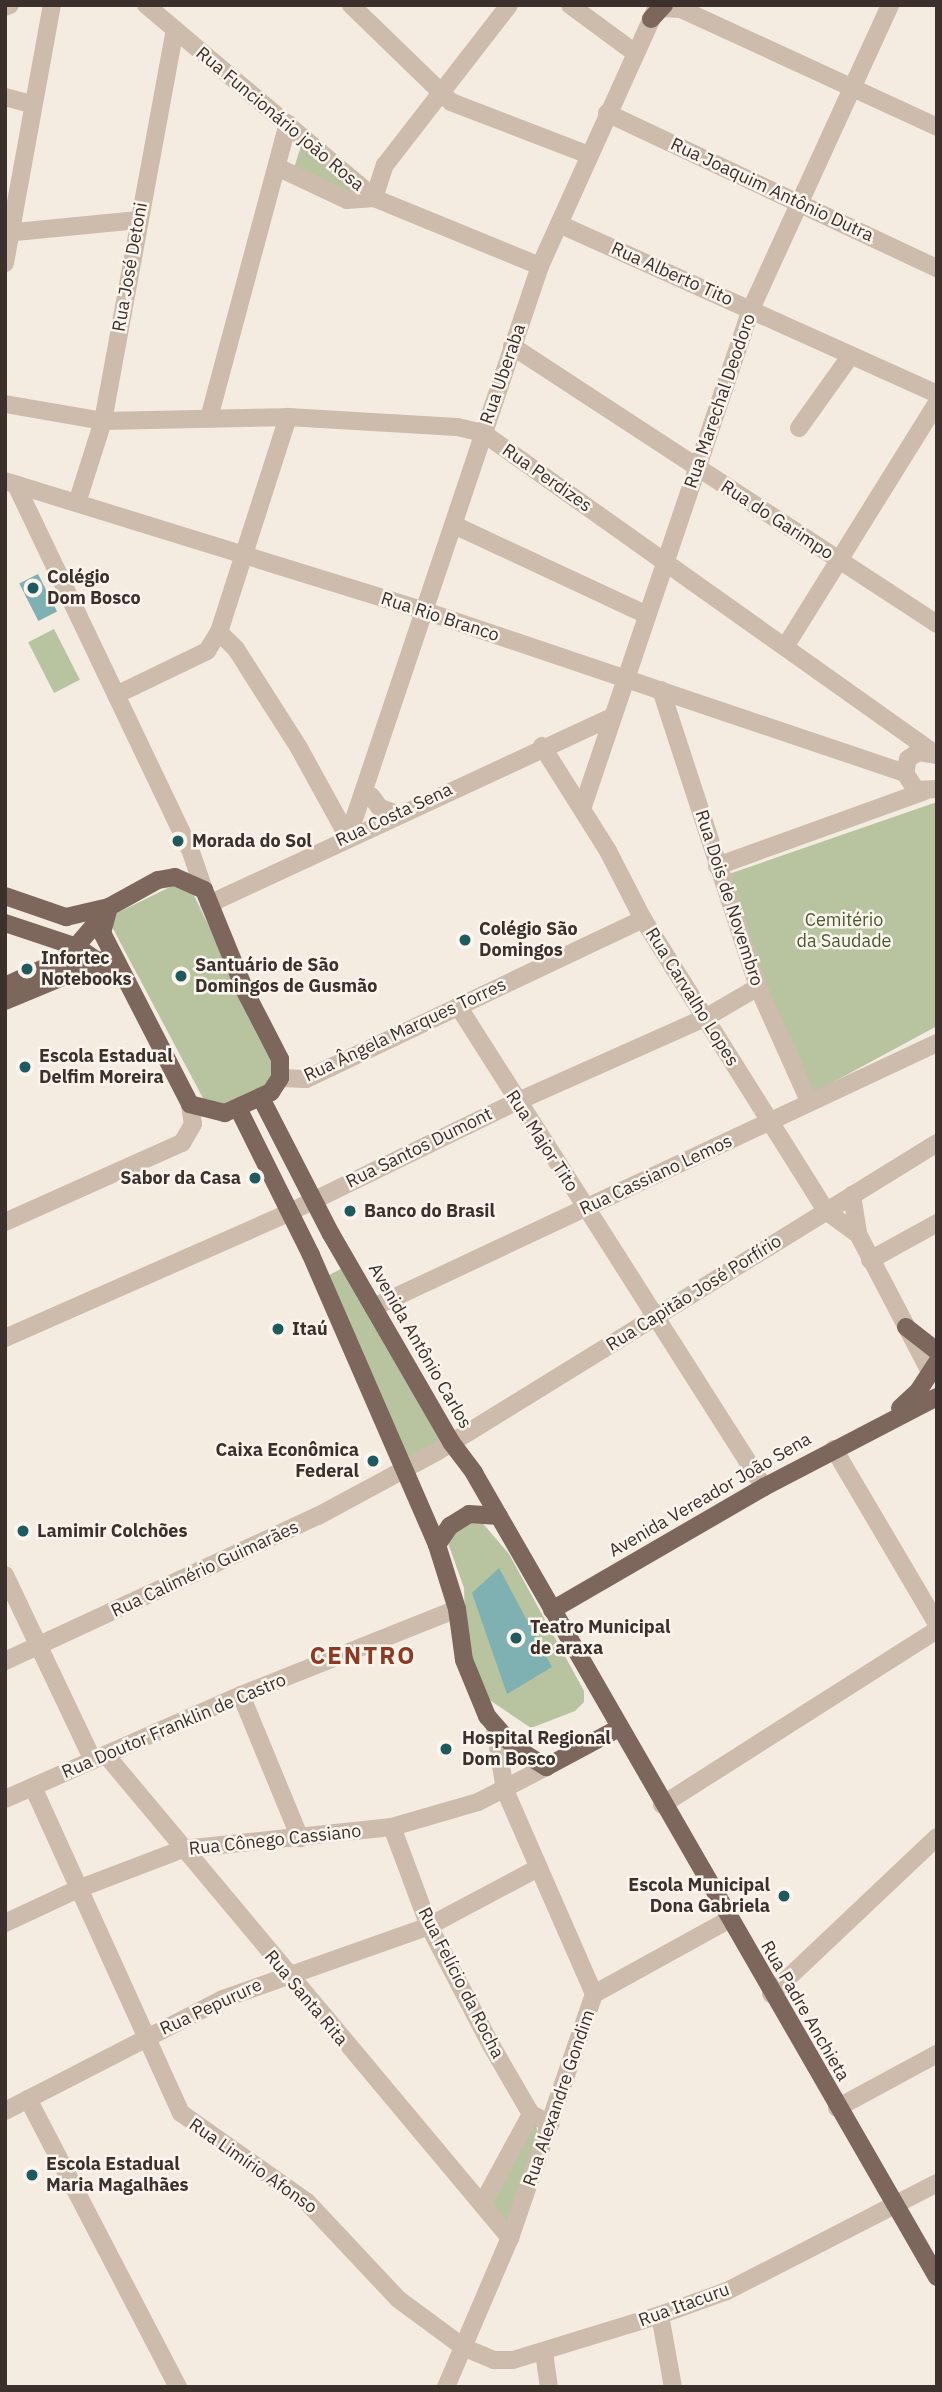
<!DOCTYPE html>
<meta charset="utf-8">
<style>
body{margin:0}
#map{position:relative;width:942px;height:2392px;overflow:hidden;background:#f4ebe1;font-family:"IBM Plex Sans",sans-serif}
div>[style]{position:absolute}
.green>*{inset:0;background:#b8c4a0;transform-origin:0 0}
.water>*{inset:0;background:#7fb0b2;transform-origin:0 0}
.minor>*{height:18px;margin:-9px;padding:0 9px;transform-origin:9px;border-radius:9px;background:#cdbbac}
.major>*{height:18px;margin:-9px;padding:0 9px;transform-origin:9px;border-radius:9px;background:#7d675c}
.dots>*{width:19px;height:19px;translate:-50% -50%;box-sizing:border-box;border:4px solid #fbf5ee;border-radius:50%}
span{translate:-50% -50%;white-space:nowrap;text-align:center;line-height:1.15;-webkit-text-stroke:5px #fbf5ee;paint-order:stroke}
.street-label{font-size:18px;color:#3b302b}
.poi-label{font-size:18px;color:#3b302b;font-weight:700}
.left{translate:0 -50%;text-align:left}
.right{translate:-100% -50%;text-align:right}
.park-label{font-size:18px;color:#4a5a2e}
.district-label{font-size:24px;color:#8c3b22;font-weight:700;letter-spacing:2px}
.frame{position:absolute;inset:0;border:7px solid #3b302b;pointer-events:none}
</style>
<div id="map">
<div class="green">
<div style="clip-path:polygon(302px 143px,365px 198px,293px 171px)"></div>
<div style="left:54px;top:629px;width:57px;height:29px;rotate:63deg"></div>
<div style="clip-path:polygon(937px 802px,937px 1026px,813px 1093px,764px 987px,729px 874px)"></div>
<div style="clip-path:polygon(174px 885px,191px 889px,273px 1060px,272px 1083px,225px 1107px,204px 1100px,111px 925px,113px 915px)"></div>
<div style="clip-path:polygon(345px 1267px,444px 1434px,440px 1444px,419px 1458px,406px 1456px,325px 1277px)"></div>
<div style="clip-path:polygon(479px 1519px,509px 1554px,584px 1691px,584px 1702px,575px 1711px,531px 1728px,491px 1701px,476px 1682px,466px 1643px,464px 1588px,447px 1540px,451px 1531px)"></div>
<div style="clip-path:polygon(535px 2122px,539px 2138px,507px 2223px,489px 2204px)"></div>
</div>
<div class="water">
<div style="left:38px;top:574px;width:42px;height:21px;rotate:63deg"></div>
<div style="clip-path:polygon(499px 1568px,552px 1667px,507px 1694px,472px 1593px)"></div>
</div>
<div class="minor">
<div style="left:146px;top:5px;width:299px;rotate:40.2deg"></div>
<div style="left:374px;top:198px;width:179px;rotate:22.3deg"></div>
<div style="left:351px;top:5px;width:139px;rotate:44.1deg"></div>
<div style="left:451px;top:102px;width:148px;rotate:21deg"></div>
<div style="left:570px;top:5px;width:81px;rotate:36.4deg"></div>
<div style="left:5px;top:7px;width:5px;rotate:-22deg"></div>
<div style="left:662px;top:8px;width:19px;rotate:3deg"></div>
<div style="left:681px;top:9px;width:282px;rotate:24.7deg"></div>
<div style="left:5px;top:97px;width:27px;rotate:15deg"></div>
<div style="left:607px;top:113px;width:365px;rotate:25.2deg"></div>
<div style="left:277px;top:167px;width:77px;rotate:25.2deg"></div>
<div style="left:347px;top:200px;width:27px;rotate:-4deg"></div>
<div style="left:374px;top:198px;width:35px;rotate:-72deg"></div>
<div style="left:385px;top:165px;width:202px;rotate:-52.2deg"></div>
<div style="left:559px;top:224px;width:414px;rotate:24.2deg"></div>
<div style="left:5px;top:233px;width:134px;rotate:-5.6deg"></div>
<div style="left:5px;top:263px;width:262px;rotate:-79.7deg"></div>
<div style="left:512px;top:346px;width:508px;rotate:33.19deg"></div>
<div style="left:5px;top:404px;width:99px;rotate:9.8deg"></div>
<div style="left:103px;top:421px;width:185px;rotate:-1.2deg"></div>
<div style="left:288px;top:417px;width:169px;rotate:3.4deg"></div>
<div style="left:457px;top:427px;width:27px;rotate:13deg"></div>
<div style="left:483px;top:433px;width:553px;rotate:35.36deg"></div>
<div style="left:209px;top:418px;width:305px;rotate:-75deg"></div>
<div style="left:799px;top:428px;width:86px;rotate:-54.5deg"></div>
<div style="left:5px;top:481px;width:440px;rotate:17.2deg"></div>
<div style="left:425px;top:611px;width:507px;rotate:18.65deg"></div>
<div style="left:16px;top:485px;width:403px;rotate:64.5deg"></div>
<div style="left:190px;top:849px;width:43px;rotate:71.1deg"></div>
<div style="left:77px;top:503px;width:86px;rotate:-72.4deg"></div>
<div style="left:103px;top:421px;width:398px;rotate:-79.6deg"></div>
<div style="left:454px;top:525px;width:213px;rotate:25deg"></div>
<div style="left:219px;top:632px;width:24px;rotate:45deg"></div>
<div style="left:236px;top:649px;width:117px;rotate:57.5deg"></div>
<div style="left:299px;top:748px;width:102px;rotate:61.2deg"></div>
<div style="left:785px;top:647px;width:287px;rotate:-58.1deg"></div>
<div style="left:661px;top:690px;width:312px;rotate:71.9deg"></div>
<div style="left:758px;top:987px;width:125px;rotate:65.9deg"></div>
<div style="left:116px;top:695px;width:101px;rotate:-25.8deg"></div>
<div style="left:207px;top:651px;width:22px;rotate:-58deg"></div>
<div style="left:219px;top:632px;width:226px;rotate:-72.2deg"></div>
<div style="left:542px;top:746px;width:124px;rotate:57.8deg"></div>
<div style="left:608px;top:851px;width:76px;rotate:62.8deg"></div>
<div style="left:643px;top:919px;width:320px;rotate:57.9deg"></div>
<div style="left:813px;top:1190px;width:25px;rotate:58deg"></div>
<div style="left:826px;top:1211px;width:39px;rotate:36deg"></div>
<div style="left:937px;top:755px;width:19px;rotate:-171deg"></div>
<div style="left:918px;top:752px;width:12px;rotate:145deg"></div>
<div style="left:908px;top:759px;width:14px;rotate:102deg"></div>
<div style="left:905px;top:773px;width:20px;rotate:57deg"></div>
<div style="left:916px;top:790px;width:21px;rotate:-3deg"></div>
<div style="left:371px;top:796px;width:15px;rotate:53deg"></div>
<div style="left:380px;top:808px;width:18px;rotate:19deg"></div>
<div style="left:582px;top:809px;width:528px;rotate:-71.32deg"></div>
<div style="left:751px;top:309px;width:334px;rotate:-65.4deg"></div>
<div style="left:348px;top:837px;width:602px;rotate:-71.41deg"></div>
<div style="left:540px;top:266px;width:286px;rotate:-65.7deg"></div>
<div style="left:717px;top:866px;width:219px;rotate:-19.8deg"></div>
<div style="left:209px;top:904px;width:442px;rotate:-24.9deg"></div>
<div style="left:458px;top:1006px;width:570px;rotate:57.54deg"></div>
<div style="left:280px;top:1078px;width:26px;rotate:2deg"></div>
<div style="left:306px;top:1079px;width:373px;rotate:-25.4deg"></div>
<div style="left:852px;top:1195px;width:39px;rotate:81deg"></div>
<div style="left:858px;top:1234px;width:156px;rotate:62.4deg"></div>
<div style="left:5px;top:1222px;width:194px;rotate:-24.1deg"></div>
<div style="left:182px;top:1143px;width:22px;rotate:-60deg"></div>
<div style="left:193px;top:1124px;width:20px;rotate:-99deg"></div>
<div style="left:870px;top:1260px;width:77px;rotate:-28.9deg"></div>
<div style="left:374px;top:1307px;width:622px;rotate:-25.12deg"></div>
<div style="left:5px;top:1338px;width:309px;rotate:-23.8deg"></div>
<div style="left:288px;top:1213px;width:254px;rotate:-26deg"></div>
<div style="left:516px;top:1102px;width:207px;rotate:-24deg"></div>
<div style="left:705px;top:1018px;width:61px;rotate:-30.3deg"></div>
<div style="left:834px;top:1449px;width:203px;rotate:59.5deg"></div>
<div style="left:5px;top:1575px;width:205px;rotate:64.6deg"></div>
<div style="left:5px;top:1661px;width:345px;rotate:-24.9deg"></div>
<div style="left:318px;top:1516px;width:136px;rotate:-28.4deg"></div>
<div style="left:438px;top:1451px;width:586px;rotate:-31.68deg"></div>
<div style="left:241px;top:1695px;width:155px;rotate:67.6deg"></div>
<div style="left:106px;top:1755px;width:630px;rotate:50.09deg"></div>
<div style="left:33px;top:1787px;width:358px;rotate:65.6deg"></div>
<div style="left:181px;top:2113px;width:154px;rotate:35.2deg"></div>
<div style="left:307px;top:2202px;width:133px;rotate:46.8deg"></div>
<div style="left:398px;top:2299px;width:81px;rotate:36.4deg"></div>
<div style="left:463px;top:2347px;width:34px;rotate:23deg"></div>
<div style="left:494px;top:2360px;width:19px"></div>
<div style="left:513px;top:2360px;width:154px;rotate:-17deg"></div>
<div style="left:660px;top:2315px;width:71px;rotate:-19.7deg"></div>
<div style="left:727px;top:2291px;width:236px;rotate:-27.2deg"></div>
<div style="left:5px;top:1799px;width:258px;rotate:-23.8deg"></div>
<div style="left:241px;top:1695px;width:232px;rotate:-21.7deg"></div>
<div style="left:662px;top:1805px;width:326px;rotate:-32.5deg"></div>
<div style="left:392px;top:1827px;width:106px;rotate:69.5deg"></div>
<div style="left:429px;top:1926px;width:134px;rotate:62.5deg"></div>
<div style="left:491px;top:2045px;width:80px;rotate:59.9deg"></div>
<div style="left:531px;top:2114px;width:22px;rotate:27deg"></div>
<div style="left:5px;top:1923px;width:81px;rotate:-25deg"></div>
<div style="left:78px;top:1889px;width:112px;rotate:-20.9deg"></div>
<div style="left:183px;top:1849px;width:210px;rotate:-6deg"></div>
<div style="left:392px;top:1827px;width:90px;rotate:-16.2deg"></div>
<div style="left:478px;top:1802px;width:76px;rotate:-27.2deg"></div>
<div style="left:594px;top:1994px;width:153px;rotate:-28.9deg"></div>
<div style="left:771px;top:1994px;width:228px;rotate:-43.4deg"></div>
<div style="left:28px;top:2099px;width:325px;rotate:62.5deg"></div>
<div style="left:837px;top:2108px;width:114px;rotate:-28.4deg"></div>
<div style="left:5px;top:2111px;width:245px;rotate:-27.2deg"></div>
<div style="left:223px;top:1999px;width:219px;rotate:-19.5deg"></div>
<div style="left:429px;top:1926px;width:123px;rotate:-28deg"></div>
<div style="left:482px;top:2204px;width:102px;rotate:-61.4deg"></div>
<div style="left:660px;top:2315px;width:73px;rotate:79.8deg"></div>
<div style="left:544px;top:2352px;width:35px;rotate:82deg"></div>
<div style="left:446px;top:2387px;width:162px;rotate:-66.8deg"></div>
<div style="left:510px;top:2238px;width:258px;rotate:-71deg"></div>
<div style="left:594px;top:1994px;width:223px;rotate:-113.6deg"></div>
<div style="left:505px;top:1790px;width:63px;rotate:-99.2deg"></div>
</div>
<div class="major">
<div style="left:651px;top:19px;width:19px;rotate:-47deg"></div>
<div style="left:5px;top:896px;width:65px;rotate:19deg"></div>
<div style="left:66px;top:917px;width:44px;rotate:-13.1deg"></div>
<div style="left:109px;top:907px;width:56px;rotate:-28.9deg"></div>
<div style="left:158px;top:880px;width:17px;rotate:-10deg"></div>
<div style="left:175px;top:877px;width:32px;rotate:24deg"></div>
<div style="left:204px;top:890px;width:111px;rotate:67.8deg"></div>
<div style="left:246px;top:993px;width:74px;rotate:62.7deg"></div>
<div style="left:280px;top:1059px;width:19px;rotate:90deg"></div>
<div style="left:280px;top:1078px;width:17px;rotate:123deg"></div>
<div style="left:271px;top:1092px;width:51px;rotate:155.5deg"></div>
<div style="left:225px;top:1113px;width:36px;rotate:-166deg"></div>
<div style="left:190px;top:1104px;width:192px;rotate:-117.2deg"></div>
<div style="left:102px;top:933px;width:27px;rotate:-75deg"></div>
<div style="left:5px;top:923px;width:76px;rotate:18.4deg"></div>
<div style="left:77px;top:947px;width:53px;rotate:34.3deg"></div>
<div style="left:5px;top:986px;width:67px;rotate:-24.7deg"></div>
<div style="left:66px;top:958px;width:57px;rotate:-49.3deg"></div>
<div style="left:5px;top:1001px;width:109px;rotate:-22.6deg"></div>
<div style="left:261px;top:1098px;width:153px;rotate:62.8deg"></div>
<div style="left:331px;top:1234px;width:240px;rotate:60deg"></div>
<div style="left:451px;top:1442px;width:39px;rotate:53deg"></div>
<div style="left:474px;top:1473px;width:928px;rotate:60.06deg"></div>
<div style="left:239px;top:1110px;width:162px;rotate:63.6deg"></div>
<div style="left:311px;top:1255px;width:316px;rotate:66.5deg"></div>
<div style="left:437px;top:1545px;width:67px;rotate:72.6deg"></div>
<div style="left:457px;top:1609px;width:51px;rotate:82.2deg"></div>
<div style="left:464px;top:1660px;width:61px;rotate:67.7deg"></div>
<div style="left:487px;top:1716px;width:41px;rotate:48.9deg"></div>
<div style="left:514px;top:1747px;width:38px;rotate:32deg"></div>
<div style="left:546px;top:1767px;width:83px;rotate:-28.1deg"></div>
<div style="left:906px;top:1327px;width:39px;rotate:38deg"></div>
<div style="left:900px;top:1408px;width:26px;rotate:-43deg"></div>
<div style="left:919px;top:1390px;width:33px;rotate:-57deg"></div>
<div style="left:437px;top:1545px;width:23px;rotate:-56deg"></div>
<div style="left:450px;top:1526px;width:22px;rotate:-32deg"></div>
<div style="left:469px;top:1514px;width:30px;rotate:4deg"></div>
<div style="left:552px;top:1610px;width:245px;rotate:-30.1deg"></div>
<div style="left:764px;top:1487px;width:195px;rotate:-27.5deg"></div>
</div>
<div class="dots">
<div style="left:33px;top:588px;background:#1f5a5e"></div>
<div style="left:178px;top:841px;background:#1f5a5e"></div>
<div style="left:465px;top:940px;background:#1f5a5e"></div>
<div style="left:27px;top:969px;background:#1f5a5e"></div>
<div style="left:181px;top:976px;background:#1f5a5e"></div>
<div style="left:25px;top:1067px;background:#1f5a5e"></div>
<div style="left:255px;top:1178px;background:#1f5a5e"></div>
<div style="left:350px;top:1211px;background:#1f5a5e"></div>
<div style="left:278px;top:1329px;background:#1f5a5e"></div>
<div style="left:373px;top:1461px;background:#1f5a5e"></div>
<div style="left:23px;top:1531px;background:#1f5a5e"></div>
<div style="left:516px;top:1638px;background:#1f5a5e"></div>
<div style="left:446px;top:1749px;background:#1f5a5e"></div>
<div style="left:784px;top:1896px;background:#1f5a5e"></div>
<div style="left:32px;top:2175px;background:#1f5a5e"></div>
</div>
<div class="street-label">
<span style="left:280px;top:119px;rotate:40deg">Rua Funcionário joão Rosa</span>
<span style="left:772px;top:190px;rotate:25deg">Rua Joaquim Antônio Dutra</span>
<span style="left:130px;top:267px;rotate:-80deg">Rua José Detoni</span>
<span style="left:672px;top:274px;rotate:24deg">Rua Alberto Tito</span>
<span style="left:503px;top:374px;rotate:-71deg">Rua Uberaba</span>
<span style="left:720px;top:401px;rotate:-71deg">Rua Marechal Deodoro</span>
<span style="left:547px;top:478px;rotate:35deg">Rua Perdizes</span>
<span style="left:777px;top:520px;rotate:33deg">Rua do Garimpo</span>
<span style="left:440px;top:617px;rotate:18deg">Rua Rio Branco</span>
<span style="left:394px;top:815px;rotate:-25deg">Rua Costa Sena</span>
<span style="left:729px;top:898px;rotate:72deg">Rua Dois de Novembro</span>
<span style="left:692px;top:997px;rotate:58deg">Rua Carvalho Lopes</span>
<span style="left:405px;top:1030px;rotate:-25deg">Rua Ângela Marques Torres</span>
<span style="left:542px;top:1141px;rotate:57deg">Rua Major Tito</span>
<span style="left:419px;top:1148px;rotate:-26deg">Rua Santos Dumont</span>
<span style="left:656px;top:1175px;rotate:-25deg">Rua Cassiano Lemos</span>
<span style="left:694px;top:1293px;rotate:-32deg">Rua Capitão José Porfírio</span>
<span style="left:420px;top:1346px;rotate:60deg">Avenida Antônio Carlos</span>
<span style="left:710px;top:1495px;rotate:-30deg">Avenida Vereador João Sena</span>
<span style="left:205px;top:1569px;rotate:-25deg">Rua Calimério Guimarães</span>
<span style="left:174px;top:1726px;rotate:-23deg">Rua Doutor Franklin de Castro</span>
<span style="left:275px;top:1840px;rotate:-6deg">Rua Cônego Cassiano</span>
<span style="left:461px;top:1983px;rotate:63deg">Rua Felício da Rocha</span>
<span style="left:306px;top:1998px;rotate:50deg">Rua Santa Rita</span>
<span style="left:211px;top:2007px;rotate:-25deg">Rua Pepurure</span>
<span style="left:805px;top:2011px;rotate:60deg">Rua Padre Anchieta</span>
<span style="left:559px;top:2098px;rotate:-71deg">Rua Alexandre Gondim</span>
<span style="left:253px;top:2166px;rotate:35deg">Rua Limírio Afonso</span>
<span style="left:684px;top:2305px;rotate:-20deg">Rua Itacuru</span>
</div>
<div class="poi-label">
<span class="left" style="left:47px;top:588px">Colégio<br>Dom Bosco</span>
<span class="left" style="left:192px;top:841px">Morada do Sol</span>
<span class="left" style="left:479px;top:940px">Colégio São<br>Domingos</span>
<span class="left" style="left:41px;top:969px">Infortec<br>Notebooks</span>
<span class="left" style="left:195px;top:976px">Santuário de São<br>Domingos de Gusmão</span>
<span class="left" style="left:39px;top:1067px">Escola Estadual<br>Delfim Moreira</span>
<span class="right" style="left:241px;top:1178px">Sabor da Casa</span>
<span class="left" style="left:364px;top:1211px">Banco do Brasil</span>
<span class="left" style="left:292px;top:1329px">Itaú</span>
<span class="right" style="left:359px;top:1461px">Caixa Econômica<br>Federal</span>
<span class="left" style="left:37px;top:1531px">Lamimir Colchões</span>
<span class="left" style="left:530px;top:1638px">Teatro Municipal<br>de araxa</span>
<span class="left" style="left:462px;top:1749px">Hospital Regional<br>Dom Bosco</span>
<span class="right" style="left:770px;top:1896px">Escola Municipal<br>Dona Gabriela</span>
<span class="left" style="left:46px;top:2175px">Escola Estadual<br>Maria Magalhães</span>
</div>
<div class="park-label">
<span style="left:844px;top:931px">Cemitério<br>da Saudade</span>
</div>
<div class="district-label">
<span style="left:363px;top:1656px">CENTRO</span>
</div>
<div class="frame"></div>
</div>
